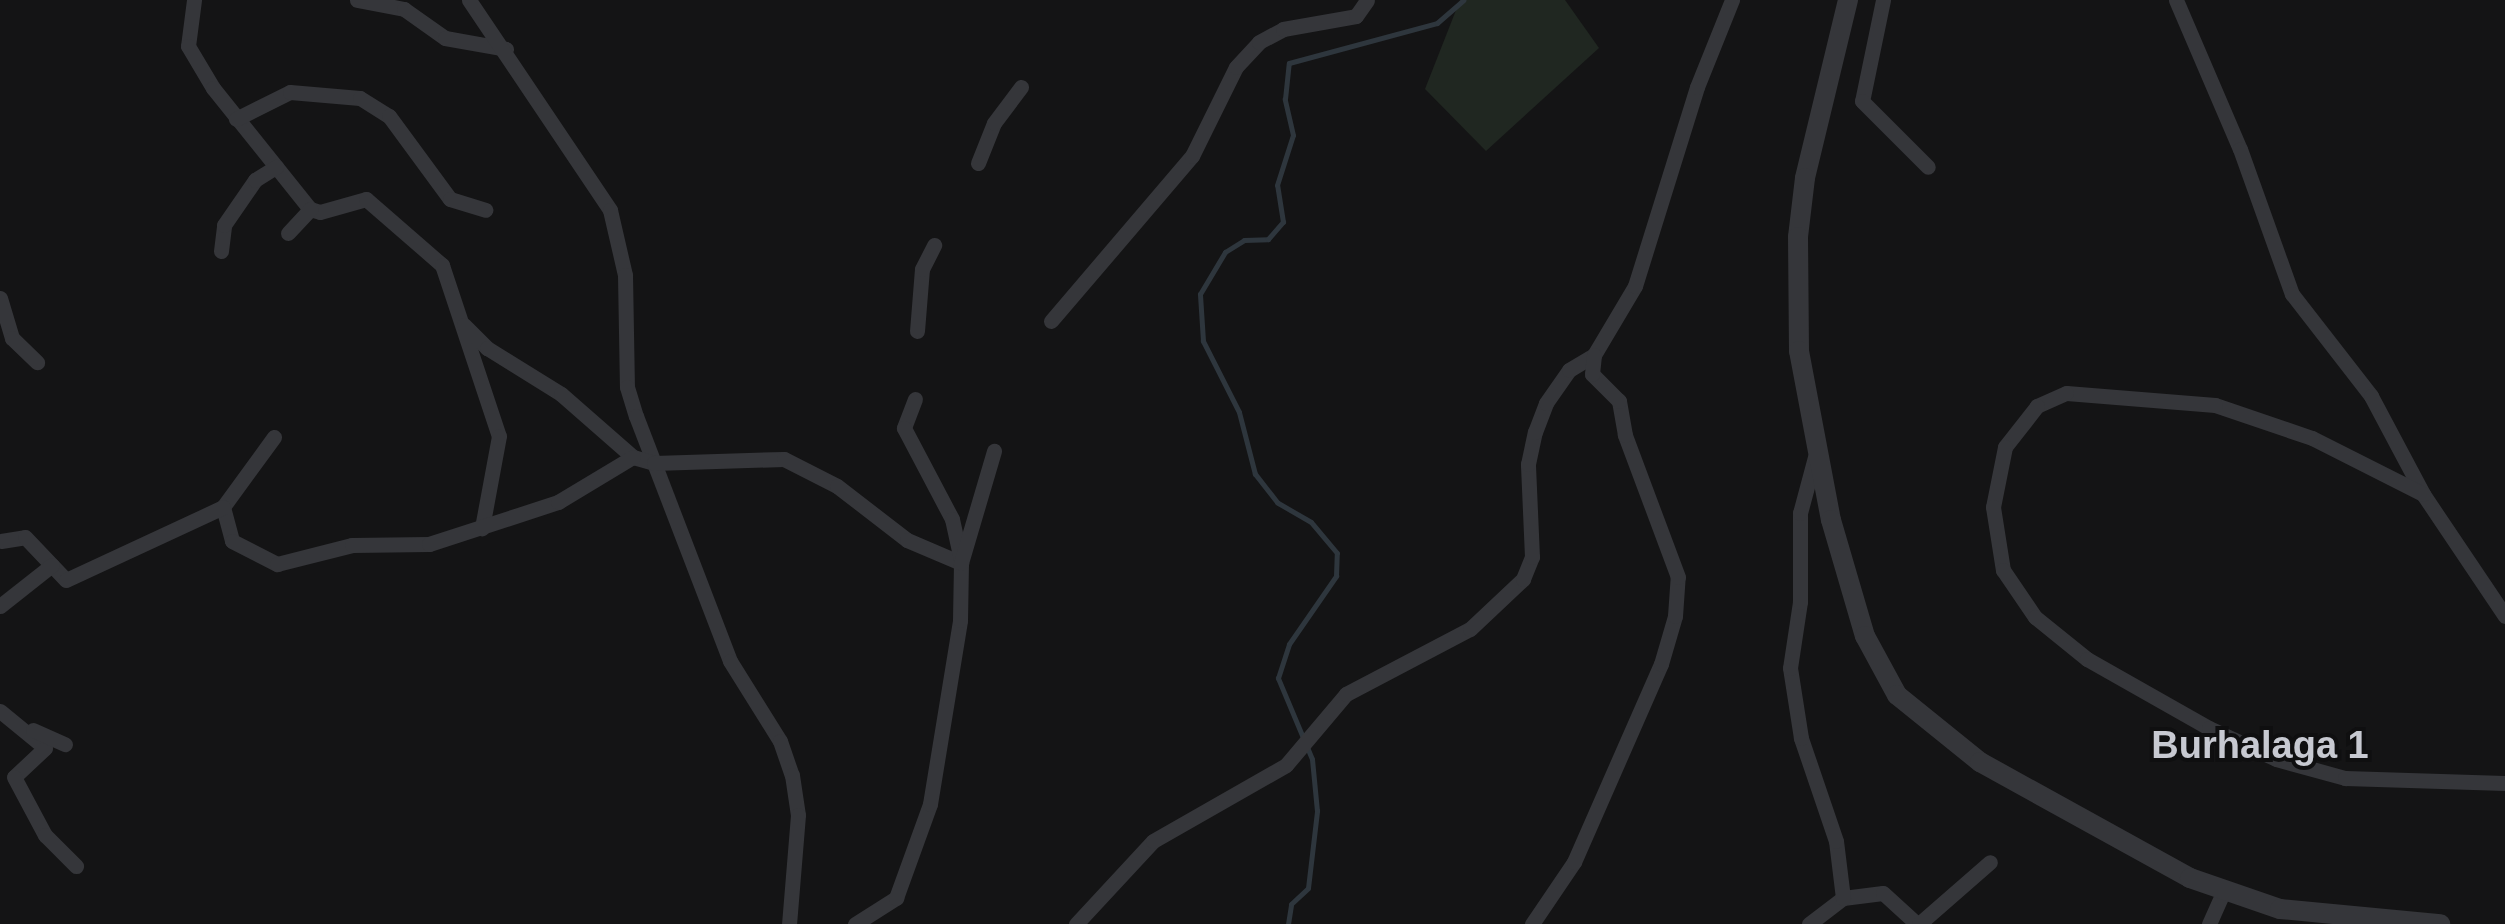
<!DOCTYPE html>
<style>
body{margin:0}
#map{position:relative;width:2505px;height:924px;overflow:hidden;background:#141415;font-family:Helvetica,sans-serif}
div>[style]{position:absolute}
.green>*{inset:0;background:#202721}
.stream>*{height:5px;margin:-2.5px;padding:0 2.5px;transform-origin:2.5px;border-radius:2.5px;background:#2e363d}
.minor>*{height:15px;margin:-7.5px;padding:0 7.5px;transform-origin:7.5px;border-radius:7.5px;background:#35363a}
.tertiary>*{height:20px;margin:-10px;padding:0 10px;transform-origin:10px;border-radius:10px;background:#35363a}
span{translate:-50% -50%;white-space:nowrap;text-align:center;line-height:1.15;-webkit-text-stroke:8px #0f0f10;paint-order:stroke}
.quarter-label{font-size:38px;color:#c7c9d1;font-weight:700}
</style>
<div id="map">
<div class="green">
<div style="clip-path:polygon(1460px 0,1565px 0,1599px 48px,1486px 151px,1425px 89px)"></div>
</div>
<div class="stream">
<div style="left:1288px;top:924px;width:20px;rotate:-81deg"></div>
<div style="left:1291px;top:904px;width:23px;rotate:-43deg"></div>
<div style="left:1308px;top:888px;width:78px;rotate:-83.3deg"></div>
<div style="left:1317px;top:811px;width:52px;rotate:-95.5deg"></div>
<div style="left:1312px;top:759px;width:88px;rotate:-112.8deg"></div>
<div style="left:1278px;top:678px;width:36px;rotate:-72deg"></div>
<div style="left:1289px;top:644px;width:83px;rotate:-55.3deg"></div>
<div style="left:1336px;top:576px;width:23px;rotate:-88deg"></div>
<div style="left:1337px;top:553px;width:40px;rotate:-130deg"></div>
<div style="left:1311px;top:522px;width:39px;rotate:-150deg"></div>
<div style="left:1277px;top:502px;width:36px;rotate:-128deg"></div>
<div style="left:1255px;top:474px;width:64px;rotate:-104.5deg"></div>
<div style="left:1239px;top:412px;width:80px;rotate:-116.9deg"></div>
<div style="left:1203px;top:341px;width:47px;rotate:-93.7deg"></div>
<div style="left:1200px;top:294px;width:49px;rotate:-59.2deg"></div>
<div style="left:1225px;top:252px;width:22px;rotate:-32deg"></div>
<div style="left:1244px;top:240px;width:24px;rotate:-2deg"></div>
<div style="left:1268px;top:239px;width:23px;rotate:-49deg"></div>
<div style="left:1283px;top:222px;width:37px;rotate:-99deg"></div>
<div style="left:1277px;top:185px;width:52px;rotate:-72.3deg"></div>
<div style="left:1293px;top:135px;width:37px;rotate:-103deg"></div>
<div style="left:1285px;top:99px;width:36px;rotate:-84deg"></div>
<div style="left:1289px;top:63px;width:153px;rotate:-15.1deg"></div>
<div style="left:1437px;top:23px;width:35px;rotate:-41deg"></div>
</div>
<div class="minor">
<div style="left:194px;top:0;width:46px;rotate:97.4deg"></div>
<div style="left:188px;top:46px;width:49px;rotate:59.2deg"></div>
<div style="left:213px;top:88px;width:155px;rotate:51.3deg"></div>
<div style="left:310px;top:209px;width:10px;rotate:17deg"></div>
<div style="left:320px;top:212px;width:48px;rotate:-15.8deg"></div>
<div style="left:366px;top:199px;width:101px;rotate:41deg"></div>
<div style="left:442px;top:265px;width:180px;rotate:71.6deg"></div>
<div style="left:499px;top:436px;width:94px;rotate:100.5deg"></div>
<div style="left:357px;top:0;width:48px;rotate:10.8deg"></div>
<div style="left:404px;top:9px;width:50px;rotate:35.3deg"></div>
<div style="left:445px;top:38px;width:62px;rotate:10.2deg"></div>
<div style="left:469px;top:0;width:253px;rotate:56.1deg"></div>
<div style="left:610px;top:210px;width:67px;rotate:77deg"></div>
<div style="left:625px;top:275px;width:112px;rotate:89deg"></div>
<div style="left:627px;top:387px;width:30px;rotate:73deg"></div>
<div style="left:636px;top:416px;width:262px;rotate:69deg"></div>
<div style="left:730px;top:661px;width:94px;rotate:58deg"></div>
<div style="left:780px;top:741px;width:36px;rotate:71deg"></div>
<div style="left:792px;top:775px;width:40px;rotate:81.5deg"></div>
<div style="left:798px;top:815px;width:109px;rotate:94.7deg"></div>
<div style="left:1883px;top:0;width:103px;rotate:101.7deg"></div>
<div style="left:1862px;top:101px;width:93px;rotate:45deg"></div>
<div style="left:2176px;top:0;width:162px;rotate:66.8deg"></div>
<div style="left:2240px;top:149px;width:154px;rotate:70.3deg"></div>
<div style="left:2292px;top:294px;width:129px;rotate:52.2deg"></div>
<div style="left:2371px;top:396px;width:111px;rotate:62deg"></div>
<div style="left:2423px;top:494px;width:147px;rotate:56.1deg"></div>
<div style="left:236px;top:119px;width:60px;rotate:-26.6deg"></div>
<div style="left:290px;top:92px;width:70px;rotate:4.9deg"></div>
<div style="left:360px;top:98px;width:34px;rotate:32deg"></div>
<div style="left:389px;top:116px;width:103px;rotate:53.7deg"></div>
<div style="left:450px;top:199px;width:37px;rotate:17deg"></div>
<div style="left:978px;top:163px;width:43px;rotate:-68.2deg"></div>
<div style="left:994px;top:123px;width:45px;rotate:-53.1deg"></div>
<div style="left:288px;top:233px;width:33px;rotate:-47deg"></div>
<div style="left:221px;top:251px;width:26px;rotate:-83deg"></div>
<div style="left:224px;top:225px;width:55px;rotate:-55.4deg"></div>
<div style="left:255px;top:180px;width:25px;rotate:-32deg"></div>
<div style="left:0;top:298px;width:42px;rotate:73.3deg"></div>
<div style="left:12px;top:338px;width:35px;rotate:44deg"></div>
<div style="left:1051px;top:321px;width:217px;rotate:-49.5deg"></div>
<div style="left:1192px;top:156px;width:99px;rotate:-63.7deg"></div>
<div style="left:1236px;top:67px;width:34px;rotate:-47deg"></div>
<div style="left:1259px;top:42px;width:27px;rotate:-28deg"></div>
<div style="left:1283px;top:29px;width:74px;rotate:-10.1deg"></div>
<div style="left:1356px;top:16px;width:19px;rotate:-55deg"></div>
<div style="left:464px;top:325px;width:33px;rotate:45deg"></div>
<div style="left:487px;top:348px;width:87px;rotate:31.9deg"></div>
<div style="left:561px;top:394px;width:96px;rotate:41.2deg"></div>
<div style="left:633px;top:457px;width:22px;rotate:16deg"></div>
<div style="left:654px;top:463px;width:130px;rotate:-1.8deg"></div>
<div style="left:784px;top:459px;width:59px;rotate:27deg"></div>
<div style="left:837px;top:486px;width:88px;rotate:37.6deg"></div>
<div style="left:907px;top:540px;width:59px;rotate:23.1deg"></div>
<div style="left:917px;top:331px;width:62px;rotate:-85.4deg"></div>
<div style="left:922px;top:269px;width:27px;rotate:-63deg"></div>
<div style="left:915px;top:399px;width:31px;rotate:111deg"></div>
<div style="left:904px;top:428px;width:103px;rotate:62.2deg"></div>
<div style="left:952px;top:519px;width:42px;rotate:77.6deg"></div>
<div style="left:274px;top:437px;width:87px;rotate:126.1deg"></div>
<div style="left:223px;top:507px;width:35px;rotate:75deg"></div>
<div style="left:232px;top:541px;width:51px;rotate:27.1deg"></div>
<div style="left:277px;top:564px;width:77px;rotate:-14.2deg"></div>
<div style="left:352px;top:545px;width:77px;rotate:-0.7deg"></div>
<div style="left:429px;top:544px;width:136px;rotate:-18deg"></div>
<div style="left:558px;top:502px;width:87px;rotate:-31deg"></div>
<div style="left:2423px;top:494px;width:124px;rotate:-153.2deg"></div>
<div style="left:2312px;top:438px;width:102px;rotate:-161.2deg"></div>
<div style="left:2215px;top:405px;width:149px;rotate:-175.4deg"></div>
<div style="left:2066px;top:393px;width:32px;rotate:156deg"></div>
<div style="left:2037px;top:406px;width:52px;rotate:128deg"></div>
<div style="left:2005px;top:447px;width:61px;rotate:101.3deg"></div>
<div style="left:1993px;top:507px;width:64px;rotate:81deg"></div>
<div style="left:2003px;top:570px;width:57px;rotate:55.8deg"></div>
<div style="left:2035px;top:617px;width:67px;rotate:38.9deg"></div>
<div style="left:2087px;top:659px;width:140px;rotate:29.5deg"></div>
<div style="left:2209px;top:728px;width:74px;rotate:24.8deg"></div>
<div style="left:2276px;top:759px;width:72px;rotate:15.4deg"></div>
<div style="left:2345px;top:778px;width:160px;rotate:1.8deg"></div>
<div style="left:1px;top:541px;width:24px;rotate:-9deg"></div>
<div style="left:25px;top:537px;width:59px;rotate:46.4deg"></div>
<div style="left:66px;top:580px;width:173px;rotate:-24.9deg"></div>
<div style="left:0;top:606px;width:66px;rotate:-38.3deg"></div>
<div style="left:0;top:711px;width:58px;rotate:39.4deg"></div>
<div style="left:45px;top:748px;width:42px;rotate:136.9deg"></div>
<div style="left:14px;top:777px;width:66px;rotate:61.9deg"></div>
<div style="left:45px;top:835px;width:44px;rotate:45deg"></div>
<div style="left:33px;top:730px;width:35px;rotate:24deg"></div>
<div style="left:1843px;top:898px;width:40px;rotate:-7.1deg"></div>
<div style="left:1883px;top:893px;width:46px;rotate:42.4deg"></div>
<div style="left:855px;top:924px;width:49px;rotate:-32.4deg"></div>
<div style="left:896px;top:898px;width:100px;rotate:-70.1deg"></div>
<div style="left:930px;top:804px;width:186px;rotate:-80.7deg"></div>
<div style="left:960px;top:620px;width:57px;rotate:-89deg"></div>
<div style="left:961px;top:563px;width:117px;rotate:-73.6deg"></div>
<div style="left:1076px;top:924px;width:113px;rotate:-47.1deg"></div>
<div style="left:1153px;top:841px;width:153px;rotate:-29.7deg"></div>
<div style="left:1286px;top:765px;width:93px;rotate:-49.8deg"></div>
<div style="left:1346px;top:694px;width:140px;rotate:-27.7deg"></div>
<div style="left:1470px;top:629px;width:73px;rotate:-43.3deg"></div>
<div style="left:1523px;top:579px;width:24px;rotate:-68deg"></div>
<div style="left:1532px;top:557px;width:93px;rotate:-92.5deg"></div>
<div style="left:1528px;top:464px;width:33px;rotate:-78deg"></div>
<div style="left:1535px;top:432px;width:31px;rotate:-69deg"></div>
<div style="left:1546px;top:403px;width:40px;rotate:-55.1deg"></div>
<div style="left:1569px;top:370px;width:29px;rotate:-31deg"></div>
<div style="left:1594px;top:355px;width:80px;rotate:-59.3deg"></div>
<div style="left:1635px;top:286px;width:208px;rotate:-72.7deg"></div>
<div style="left:1697px;top:87px;width:94px;rotate:-68.1deg"></div>
<div style="left:1532px;top:924px;width:75px;rotate:-55.9deg"></div>
<div style="left:1574px;top:862px;width:216px;rotate:-66.3deg"></div>
<div style="left:1661px;top:664px;width:50px;rotate:-73.7deg"></div>
<div style="left:1675px;top:616px;width:39px;rotate:-86deg"></div>
<div style="left:1678px;top:577px;width:152px;rotate:-110.5deg"></div>
<div style="left:1625px;top:435px;width:35px;rotate:-100deg"></div>
<div style="left:1619px;top:401px;width:38px;rotate:-135deg"></div>
<div style="left:1592px;top:374px;width:19px;rotate:-84deg"></div>
<div style="left:1809px;top:924px;width:43px;rotate:-37.4deg"></div>
<div style="left:1843px;top:898px;width:57px;rotate:-97deg"></div>
<div style="left:1836px;top:841px;width:109px;rotate:-108.8deg"></div>
<div style="left:1801px;top:738px;width:71px;rotate:-98.9deg"></div>
<div style="left:1790px;top:668px;width:67px;rotate:-81.4deg"></div>
<div style="left:1800px;top:602px;width:89px;rotate:-90deg"></div>
<div style="left:1800px;top:513px;width:58px;rotate:-75deg"></div>
<div style="left:1919px;top:924px;width:94px;rotate:-41.1deg"></div>
<div style="left:2209px;top:924px;width:37px;rotate:-66deg"></div>
</div>
<div class="tertiary">
<div style="left:1848px;top:0;width:183px;rotate:103.6deg"></div>
<div style="left:1805px;top:178px;width:59px;rotate:96.8deg"></div>
<div style="left:1798px;top:237px;width:114px;rotate:89.5deg"></div>
<div style="left:1799px;top:351px;width:172px;rotate:79.3deg"></div>
<div style="left:1831px;top:520px;width:121px;rotate:73.7deg"></div>
<div style="left:1865px;top:636px;width:67px;rotate:61.5deg"></div>
<div style="left:1897px;top:695px;width:107px;rotate:38.9deg"></div>
<div style="left:1980px;top:762px;width:240px;rotate:28.9deg"></div>
<div style="left:2190px;top:878px;width:95px;rotate:19deg"></div>
<div style="left:2280px;top:909px;width:161px;rotate:5.4deg"></div>
</div>
<div class="quarter-label">
<span style="left:2260px;top:746px">Burhalaga 1</span>
</div>
</div>
